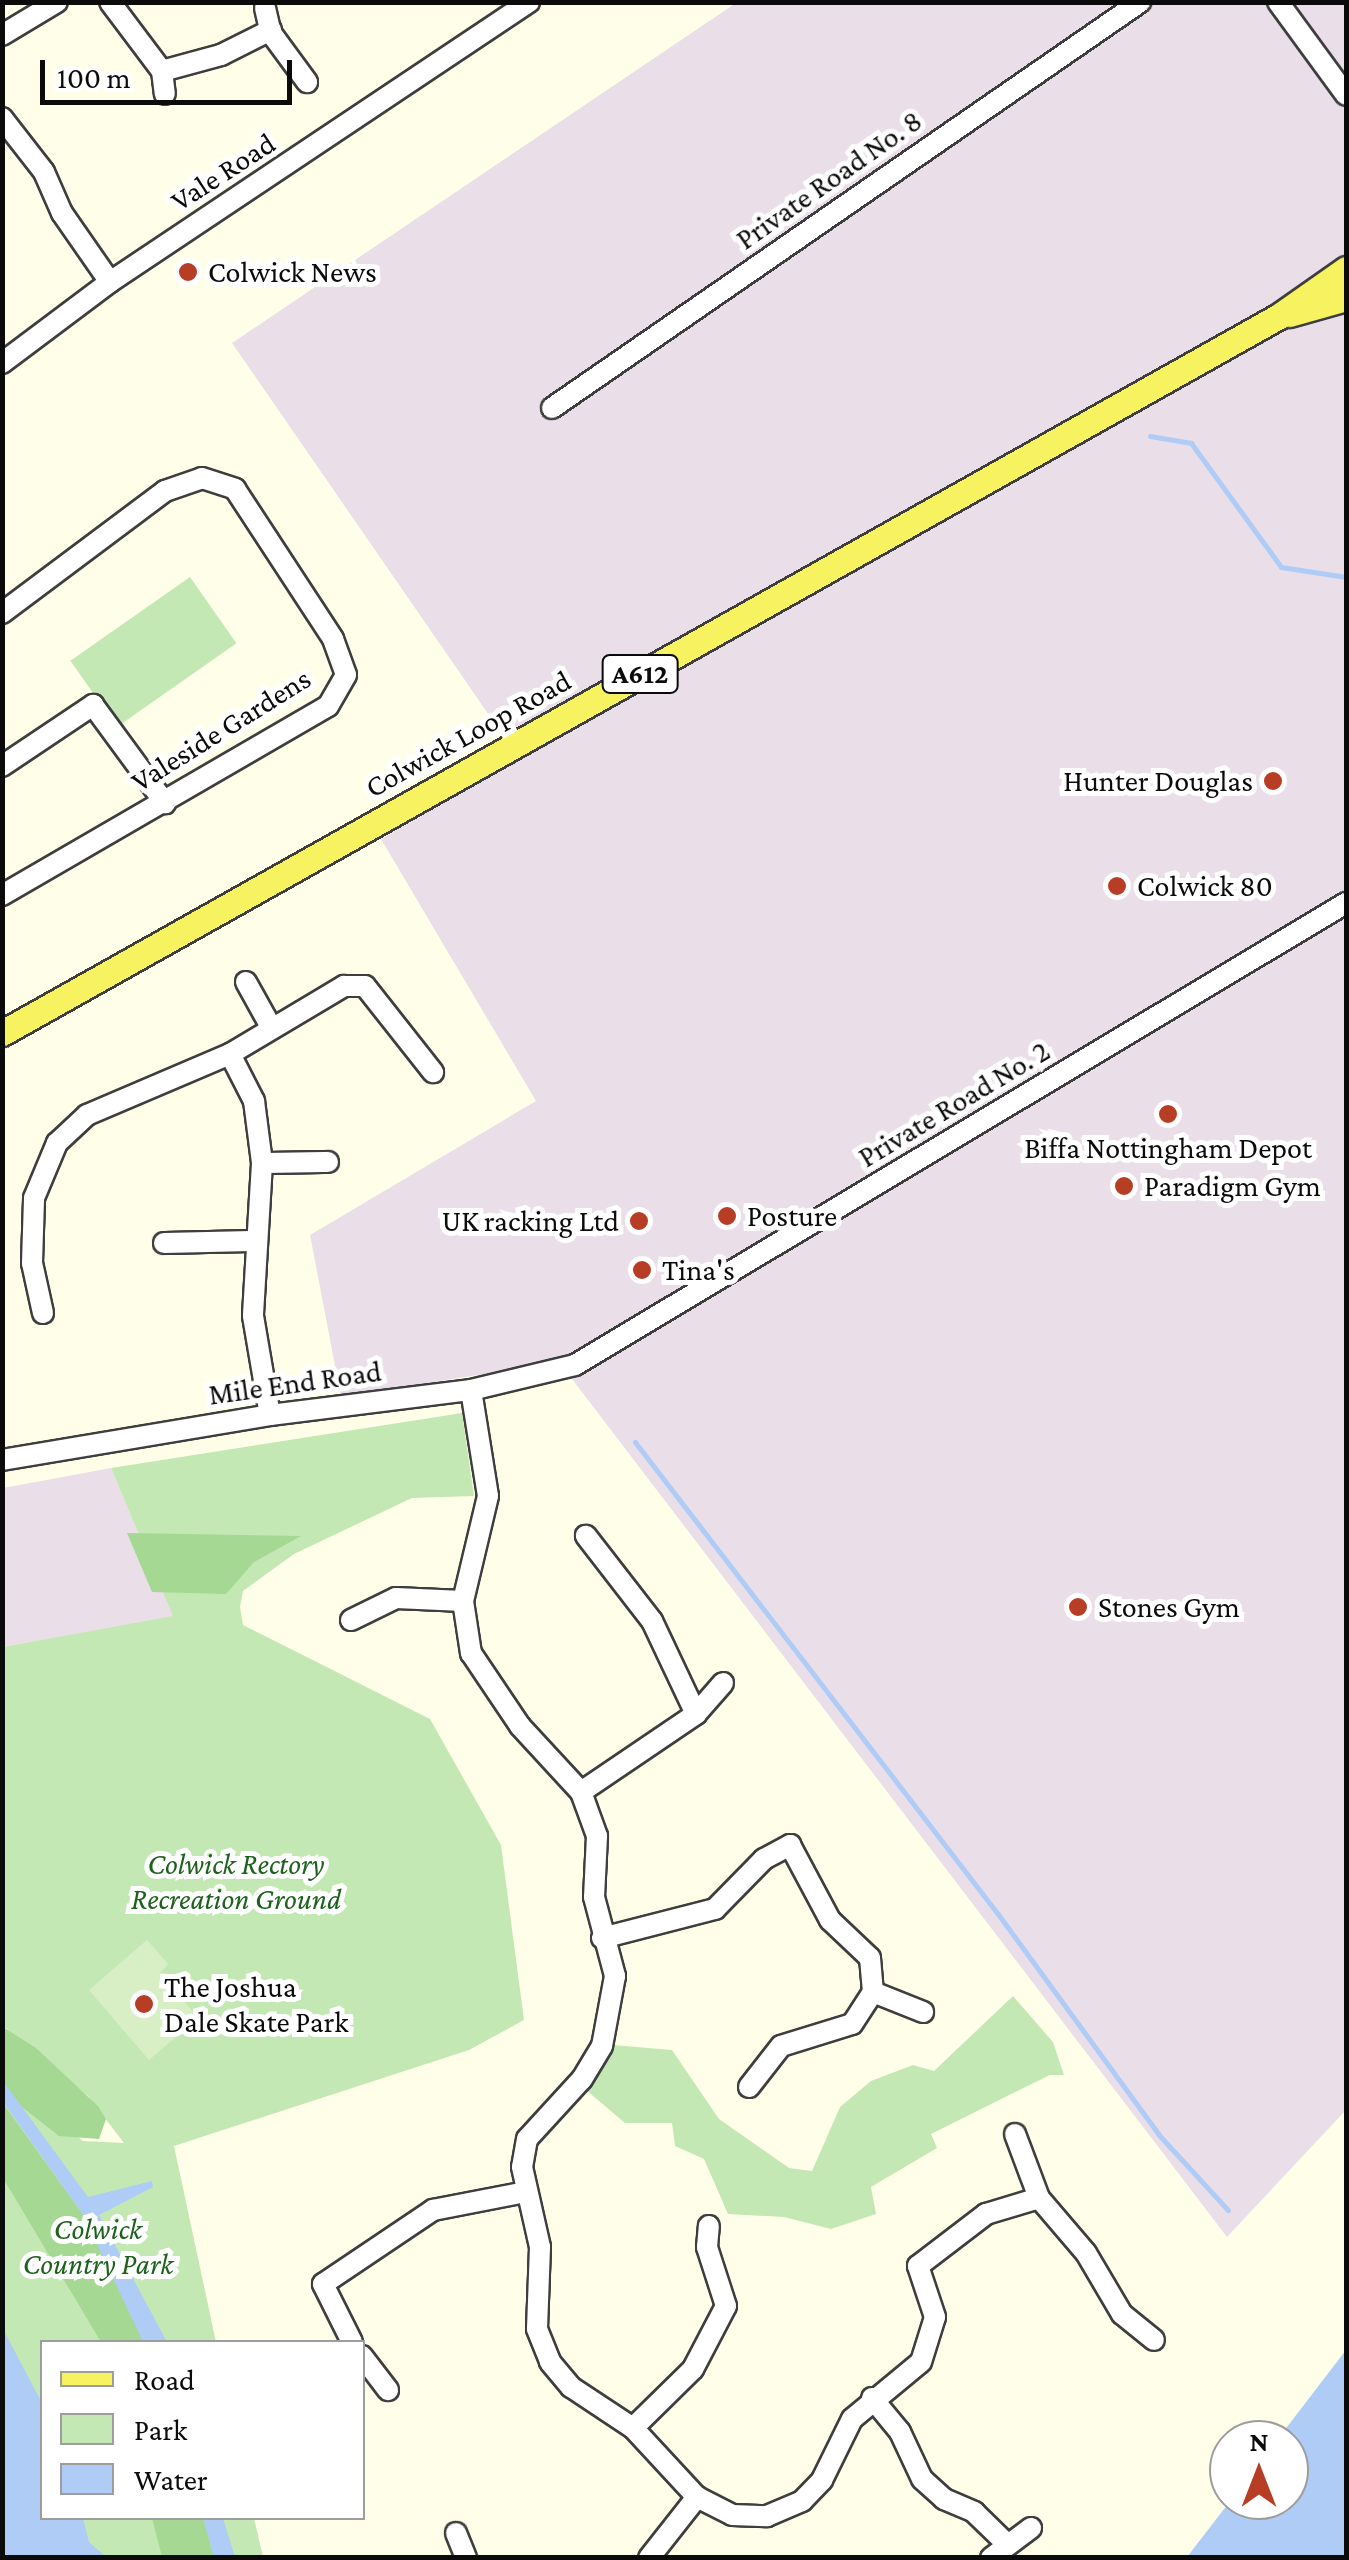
<!DOCTYPE html>
<style>
body{margin:0}
#map{position:relative;width:1349px;height:2560px;overflow:hidden;background:#ffffe9;font-family:"Crimson Pro",serif}
div>[style]{position:absolute}
.industrial>*{inset:0;background:#eadee9}
.green>*{inset:0;background:#c4e8b4;transform-origin:0 0}
.forest>*{inset:0;background:#a4d893}
.pitch>*{inset:0;background:#d8efc5}
.water>*{inset:0;background:#aeccf5}
.stream>*{height:5px;margin:-2.5px;padding:0 2.5px;transform-origin:2.5px;border-radius:2.5px;background:#aeccf5}
.roads{filter:drop-shadow(2px 0 #3e3e3e) drop-shadow(-2px 0 #3e3e3e) drop-shadow(0 2px #3e3e3e) drop-shadow(0 -2px #3e3e3e)}
.minor>*{height:20px;margin:-10px;padding:0 10px;transform-origin:10px;border-radius:10px;background:#fff}
.major>*{height:25px;margin:-12.5px;padding:0 12.5px;transform-origin:12.5px;border-radius:12.5px;background:#f7f260}
.dots>*{width:28px;height:28px;translate:-50% -50%;box-sizing:border-box;border:5px solid #fff;border-radius:50%}
span{translate:-50% -50%;white-space:nowrap;text-align:center;line-height:1.15;-webkit-text-stroke:10px #fff;paint-order:stroke}
.shield-label span{padding:2px 8px;background:#fff;border:2px solid;border-radius:8px;-webkit-text-stroke-width:0}
.shield-label{font-size:28px;color:#0b0b0b;font-weight:700}
.street-label{font-size:30px;color:#0b0b0b}
.poi-label{font-size:30px;color:#0b0b0b}
.left{translate:0 -50%;text-align:left}
.right{translate:-100% -50%;text-align:right}
.park-label{font-size:30px;color:#1d611d;font-style:italic}
.frame{position:absolute;inset:0;border:5px solid #0b0b0b;pointer-events:none}
.legend{position:absolute;left:40px;top:2340px;width:325px;height:180px;box-sizing:border-box;background:#fff;border:2px solid #9d9d9d;margin:0;padding:12px 18px;list-style:none;font-size:30px;color:#0b0b0b}
.legend li{display:flex;align-items:center;gap:20px;height:50px}
.legend b{width:50px;border:2px solid #9d9d9d}
.north{position:absolute;left:1209px;top:2420px;width:100px;height:100px;box-sizing:border-box;background:#fff;border:2px solid #9d9d9d;border-radius:50%;rotate:0deg;font-size:28px;font-weight:700;line-height:40px;text-align:center;color:#0b0b0b}
.north::after{content:'';display:block;margin:auto;width:35px;height:45px;background:#b83d25;clip-path:polygon(50% 0,100% 100%,50% 72%,0 100%)}
.scale{position:absolute;left:40px;top:60px;width:252px;height:45px;box-sizing:border-box;border:5px solid #0b0b0b;border-top:0;padding-left:12px;font-size:30px;line-height:35px;white-space:nowrap;color:#0b0b0b;-webkit-text-stroke:8px #fff;paint-order:stroke}
</style>
<div id="map">
<div class="industrial">
<div style="clip-path:polygon(736px 3px,1346px 3px,1346px 2110px,1227px 2237px,559px 1362px,341px 1397px,310px 1235px,536px 1101px,381px 839px,520px 760px,232px 343px)"></div>
<div style="clip-path:polygon(111px 1468px,174px 1617px,3px 1647px,3px 1488px)"></div>
</div>
<div class="green">
<div style="left:190px;top:577px;width:81px;height:146px;rotate:55deg"></div>
<div style="clip-path:polygon(462px 1413px,474px 1496px,412px 1498px,294px 1554px,243px 1591px,240px 1607px,243px 1625px,430px 1719px,501px 1845px,524px 2020px,469px 2050px,174px 2146px,216px 2342px,42px 2342px,42px 2518px,254px 2518px,263px 2557px,3px 2557px,2px 2076px,83px 2141px,124px 2143px,88px 2096px,2px 2025px,3px 1647px,173px 1616px,111px 1468px)"></div>
<div style="clip-path:polygon(1013px 1996px,1053px 2042px,1064px 2075px,1050px 2075px,931px 2134px,937px 2148px,871px 2187px,876px 2214px,831px 2229px,784px 2217px,728px 2214px,704px 2159px,675px 2146px,672px 2123px,625px 2123px,586px 2090px,613px 2045px,672px 2050px,719px 2119px,789px 2168px,812px 2171px,840px 2107px,871px 2081px,913px 2065px,934px 2071px)"></div>
</div>
<div class="forest">
<div style="clip-path:polygon(127px 1533px,301px 1536px,254px 1562px,226px 1594px,152px 1592px)"></div>
<div style="clip-path:polygon(3px 2027px,36px 2048px,98px 2106px,106px 2119px,99px 2139px,59px 2136px,22px 2107px,3px 2082px)"></div>
<div style="clip-path:polygon(2px 2102px,84px 2216px,144px 2342px,101px 2342px,3px 2178px)"></div>
<div style="clip-path:polygon(152px 2518px,203px 2518px,214px 2557px,162px 2557px)"></div>
</div>
<div class="pitch">
<div style="clip-path:polygon(147px 1940px,168px 1964px,160px 1973px,198px 2018px,149px 2060px,89px 1990px)"></div>
</div>
<div class="water">
<div style="clip-path:polygon(3px 2081px,88px 2197px,152px 2181px,153px 2187px,99px 2215px,167px 2342px,143px 2342px,84px 2216px,3px 2102px)"></div>
<div style="clip-path:polygon(2px 2327px,42px 2403px,42px 2518px,83px 2518px,89px 2542px,106px 2557px,3px 2557px)"></div>
<div style="clip-path:polygon(1346px 2350px,1346px 2557px,1187px 2557px,1231px 2500px,1289px 2500px,1289px 2440px,1277px 2440px)"></div>
<div style="clip-path:polygon(203px 2518px,223px 2518px,235px 2557px,214px 2557px)"></div>
</div>
<div class="stream">
<div style="left:1150px;top:436px;width:42px;rotate:9.7deg"></div>
<div style="left:1191px;top:443px;width:153px;rotate:54deg"></div>
<div style="left:1281px;top:567px;width:66px;rotate:8.7deg"></div>
<div style="left:635px;top:1442px;width:595px;rotate:52.44deg"></div>
<div style="left:998px;top:1914px;width:273px;rotate:53.9deg"></div>
<div style="left:1159px;top:2135px;width:102px;rotate:47.4deg"></div>
</div>
<div class="roads">
<div class="minor">
<div style="left:110px;top:2px;width:86px;rotate:53deg"></div>
<div style="left:162px;top:71px;width:23px;rotate:83deg"></div>
<div style="left:1278px;top:2px;width:115px;rotate:53.8deg"></div>
<div style="left:265px;top:8px;width:26px;rotate:77deg"></div>
<div style="left:271px;top:33px;width:61px;rotate:53.7deg"></div>
<div style="left:2px;top:35px;width:64px;rotate:-31deg"></div>
<div style="left:162px;top:71px;width:61px;rotate:-15.2deg"></div>
<div style="left:221px;top:55px;width:56px;rotate:-26.6deg"></div>
<div style="left:2px;top:118px;width:68px;rotate:52.1deg"></div>
<div style="left:44px;top:172px;width:45px;rotate:66.3deg"></div>
<div style="left:62px;top:213px;width:84px;rotate:55.2deg"></div>
<div style="left:2px;top:363px;width:135px;rotate:-36.9deg"></div>
<div style="left:110px;top:282px;width:504px;rotate:-33.75deg"></div>
<div style="left:552px;top:408px;width:715px;rotate:-34.62deg"></div>
<div style="left:2px;top:613px;width:204px;rotate:-36.8deg"></div>
<div style="left:165px;top:491px;width:39px;rotate:-19deg"></div>
<div style="left:202px;top:478px;width:35px;rotate:18deg"></div>
<div style="left:235px;top:489px;width:179px;rotate:56.8deg"></div>
<div style="left:333px;top:639px;width:38px;rotate:70deg"></div>
<div style="left:346px;top:675px;width:36px;rotate:120deg"></div>
<div style="left:328px;top:706px;width:377px;rotate:149.9deg"></div>
<div style="left:2px;top:766px;width:110px;rotate:-33.8deg"></div>
<div style="left:93px;top:705px;width:122px;rotate:53.7deg"></div>
<div style="left:246px;top:982px;width:51px;rotate:60.9deg"></div>
<div style="left:230px;top:1054px;width:53px;rotate:62.9deg"></div>
<div style="left:254px;top:1101px;width:63px;rotate:82.6deg"></div>
<div style="left:262px;top:1163px;width:153px;rotate:93.4deg"></div>
<div style="left:253px;top:1316px;width:100px;rotate:80.3deg"></div>
<div style="left:262px;top:1163px;width:66px;rotate:-0.9deg"></div>
<div style="left:164px;top:1243px;width:88px;rotate:-1.3deg"></div>
<div style="left:43px;top:1313px;width:51px;rotate:-102.4deg"></div>
<div style="left:32px;top:1263px;width:65px;rotate:-88.2deg"></div>
<div style="left:34px;top:1198px;width:60px;rotate:-67.3deg"></div>
<div style="left:57px;top:1143px;width:41px;rotate:-43deg"></div>
<div style="left:87px;top:1115px;width:155px;rotate:-23.1deg"></div>
<div style="left:230px;top:1054px;width:133px;rotate:-30.8deg"></div>
<div style="left:344px;top:986px;width:21px"></div>
<div style="left:365px;top:986px;width:110px;rotate:51.7deg"></div>
<div style="left:471px;top:1390px;width:107px;rotate:80.9deg"></div>
<div style="left:488px;top:1496px;width:108px;rotate:103.4deg"></div>
<div style="left:463px;top:1601px;width:53px;rotate:81.3deg"></div>
<div style="left:471px;top:1653px;width:88px;rotate:56.1deg"></div>
<div style="left:520px;top:1726px;width:90px;rotate:47.3deg"></div>
<div style="left:581px;top:1792px;width:47px;rotate:70deg"></div>
<div style="left:597px;top:1836px;width:61px;rotate:92.8deg"></div>
<div style="left:594px;top:1897px;width:82px;rotate:75.1deg"></div>
<div style="left:615px;top:1976px;width:71px;rotate:100.5deg"></div>
<div style="left:602px;top:2046px;width:39px;rotate:121deg"></div>
<div style="left:582px;top:2079px;width:81px;rotate:132.5deg"></div>
<div style="left:527px;top:2139px;width:28px;rotate:100deg"></div>
<div style="left:522px;top:2167px;width:82px;rotate:77.3deg"></div>
<div style="left:540px;top:2247px;width:82px;rotate:92.1deg"></div>
<div style="left:537px;top:2329px;width:35px;rotate:68deg"></div>
<div style="left:550px;top:2362px;width:33px;rotate:50deg"></div>
<div style="left:571px;top:2387px;width:74px;rotate:33.5deg"></div>
<div style="left:633px;top:2428px;width:94px;rotate:47.2deg"></div>
<div style="left:697px;top:2497px;width:39px;rotate:27deg"></div>
<div style="left:732px;top:2515px;width:35px;rotate:2deg"></div>
<div style="left:767px;top:2516px;width:38px;rotate:-23deg"></div>
<div style="left:802px;top:2501px;width:29px;rotate:-46deg"></div>
<div style="left:822px;top:2480px;width:68px;rotate:-63.8deg"></div>
<div style="left:852px;top:2419px;width:89px;rotate:-39.6deg"></div>
<div style="left:921px;top:2362px;width:47px;rotate:-72.7deg"></div>
<div style="left:935px;top:2317px;width:54px;rotate:-108.4deg"></div>
<div style="left:918px;top:2266px;width:86px;rotate:-37.4deg"></div>
<div style="left:986px;top:2214px;width:55px;rotate:-16.8deg"></div>
<div style="left:1039px;top:2198px;width:72px;rotate:49.5deg"></div>
<div style="left:1086px;top:2253px;width:71px;rotate:59.5deg"></div>
<div style="left:1122px;top:2314px;width:41px;rotate:39.1deg"></div>
<div style="left:2px;top:1460px;width:272px;rotate:-9.5deg"></div>
<div style="left:270px;top:1415px;width:203px;rotate:-7.1deg"></div>
<div style="left:471px;top:1390px;width:107px;rotate:-13.5deg"></div>
<div style="left:575px;top:1365px;width:899px;rotate:-30.93deg"></div>
<div style="left:351px;top:1620px;width:50px;rotate:-26.1deg"></div>
<div style="left:396px;top:1598px;width:67px;rotate:2.6deg"></div>
<div style="left:696px;top:1714px;width:41px;rotate:-48.9deg"></div>
<div style="left:581px;top:1792px;width:139px;rotate:-34.1deg"></div>
<div style="left:696px;top:1714px;width:103px;rotate:-115.3deg"></div>
<div style="left:652px;top:1621px;width:108px;rotate:-127.8deg"></div>
<div style="left:602px;top:1938px;width:117px;rotate:-14.4deg"></div>
<div style="left:715px;top:1909px;width:70px;rotate:-45.6deg"></div>
<div style="left:764px;top:1859px;width:30px;rotate:-28deg"></div>
<div style="left:790px;top:1845px;width:85px;rotate:61.9deg"></div>
<div style="left:830px;top:1920px;width:55px;rotate:43.5deg"></div>
<div style="left:870px;top:1958px;width:34px;rotate:85deg"></div>
<div style="left:873px;top:1992px;width:38px;rotate:123deg"></div>
<div style="left:852px;top:2024px;width:74px;rotate:162.8deg"></div>
<div style="left:781px;top:2046px;width:52px;rotate:128deg"></div>
<div style="left:873px;top:1992px;width:54px;rotate:21.8deg"></div>
<div style="left:1015px;top:2134px;width:68px;rotate:69.4deg"></div>
<div style="left:352px;top:2342px;width:65px;rotate:-116.6deg"></div>
<div style="left:323px;top:2284px;width:133px;rotate:-33.9deg"></div>
<div style="left:433px;top:2210px;width:95px;rotate:-11deg"></div>
<div style="left:362px;top:2356px;width:43px;rotate:52.6deg"></div>
<div style="left:872px;top:2398px;width:44px;rotate:50.5deg"></div>
<div style="left:900px;top:2432px;width:52px;rotate:64.9deg"></div>
<div style="left:922px;top:2479px;width:30px;rotate:42deg"></div>
<div style="left:944px;top:2499px;width:33px;rotate:23deg"></div>
<div style="left:974px;top:2512px;width:45px;rotate:44.1deg"></div>
<div style="left:633px;top:2428px;width:84px;rotate:-44.5deg"></div>
<div style="left:693px;top:2369px;width:71px;rotate:-62.4deg"></div>
<div style="left:726px;top:2306px;width:62px;rotate:-107.9deg"></div>
<div style="left:707px;top:2247px;width:21px;rotate:-85deg"></div>
<div style="left:456px;top:2533px;width:27px;rotate:68deg"></div>
<div style="left:649px;top:2558px;width:78px;rotate:-51.8deg"></div>
<div style="left:991px;top:2558px;width:50px;rotate:-36.9deg"></div>
</div>
<div class="major">
<div style="left:1289px;top:314px;width:59px;rotate:-15.7deg"></div>
<div style="left:2px;top:1033px;width:1465px;rotate:-29.31deg"></div>
<div style="left:1279px;top:316px;width:82px;rotate:-35deg"></div>
</div>
</div>
<div class="dots">
<div style="left:188px;top:272px;background:#b83d25"></div>
<div style="left:1273px;top:781px;background:#b83d25"></div>
<div style="left:1117px;top:886px;background:#b83d25"></div>
<div style="left:1168px;top:1114px;background:#b83d25"></div>
<div style="left:1124px;top:1186px;background:#b83d25"></div>
<div style="left:727px;top:1216px;background:#b83d25"></div>
<div style="left:639px;top:1221px;background:#b83d25"></div>
<div style="left:642px;top:1270px;background:#b83d25"></div>
<div style="left:1078px;top:1607px;background:#b83d25"></div>
<div style="left:144px;top:2004px;background:#b83d25"></div>
</div>
<div class="shield-label">
<span style="left:640px;top:674px">A612</span>
</div>
<div class="street-label">
<span style="left:223px;top:172px;rotate:-33deg">Vale Road</span>
<span style="left:829px;top:180px;rotate:-35deg">Private Road No. 8</span>
<span style="left:221px;top:730px;rotate:-32deg">Valeside Gardens</span>
<span style="left:468px;top:734px;rotate:-29deg">Colwick Loop Road</span>
<span style="left:954px;top:1104px;rotate:-31deg">Private Road No. 2</span>
<span style="left:295px;top:1383px;rotate:-8deg">Mile End Road</span>
</div>
<div class="poi-label">
<span class="left" style="left:208px;top:272px">Colwick News</span>
<span class="right" style="left:1253px;top:781px">Hunter Douglas</span>
<span class="left" style="left:1137px;top:886px">Colwick 80</span>
<span style="left:1168px;top:1148px">Biffa Nottingham Depot</span>
<span class="left" style="left:1144px;top:1186px">Paradigm Gym</span>
<span class="left" style="left:747px;top:1216px">Posture</span>
<span class="right" style="left:619px;top:1221px">UK racking Ltd</span>
<span class="left" style="left:662px;top:1270px">Tina's</span>
<span class="left" style="left:1098px;top:1607px">Stones Gym</span>
<span class="left" style="left:164px;top:2004px">The Joshua<br>Dale Skate Park</span>
</div>
<div class="park-label">
<span style="left:236px;top:1881px">Colwick Rectory<br>Recreation Ground</span>
<span style="left:98px;top:2246px">Colwick<br>Country Park</span>
</div>
<div class="frame"></div>
<ul class="legend">
<li><b style="height:12px;background:#f7f260"></b>Road</li>
<li><b style="height:28px;background:#c4e8b4"></b>Park</li>
<li><b style="height:28px;background:#aeccf5"></b>Water</li>
</ul>
<div class="north">N</div>
<div class="scale">100 m</div>
</div>
